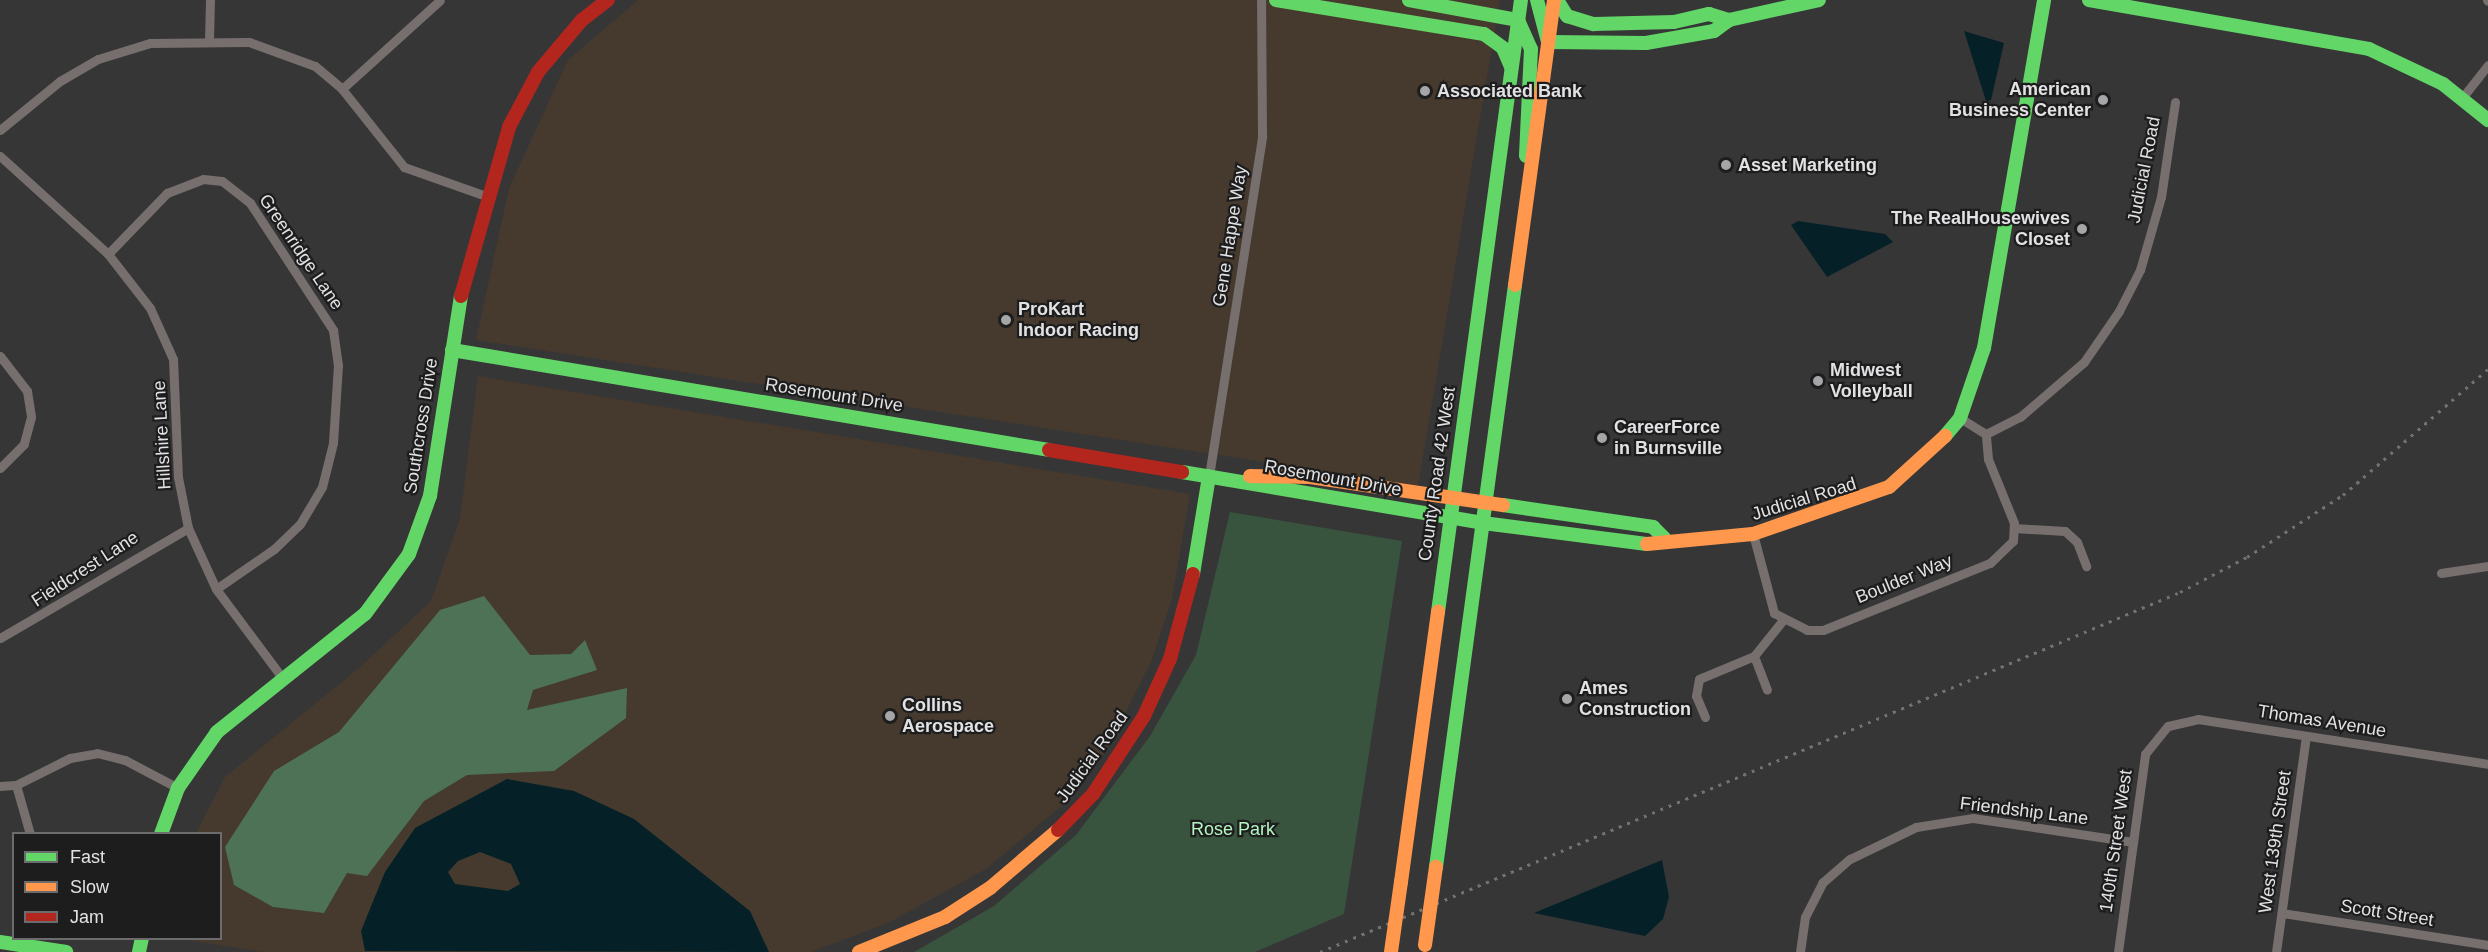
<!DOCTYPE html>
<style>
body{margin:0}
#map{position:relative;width:2488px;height:952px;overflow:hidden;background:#363637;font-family:Helvetica,sans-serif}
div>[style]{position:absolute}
.industrial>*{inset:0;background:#453a2d}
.green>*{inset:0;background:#38533e}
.forest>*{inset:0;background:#4d7255}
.water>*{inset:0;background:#052127}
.street>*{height:9px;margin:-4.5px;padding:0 4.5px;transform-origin:4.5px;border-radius:4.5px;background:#766f6e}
.fast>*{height:14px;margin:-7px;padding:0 7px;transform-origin:7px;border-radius:7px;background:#63d668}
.slow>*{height:14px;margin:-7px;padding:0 7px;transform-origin:7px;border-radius:7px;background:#ff974d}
.jam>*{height:14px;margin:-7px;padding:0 7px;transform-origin:7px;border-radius:7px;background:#b3261e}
.rail>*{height:3px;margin-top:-1.5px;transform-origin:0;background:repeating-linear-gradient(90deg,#737171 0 3px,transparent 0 9px)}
.slow-bridge>*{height:14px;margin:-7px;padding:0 7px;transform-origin:7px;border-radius:7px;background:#ff974d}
.dots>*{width:16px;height:16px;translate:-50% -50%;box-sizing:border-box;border:3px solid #1d1d1e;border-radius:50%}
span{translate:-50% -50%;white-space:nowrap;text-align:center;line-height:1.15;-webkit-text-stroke:4.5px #1d1d1e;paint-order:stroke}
.poi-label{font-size:18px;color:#e2e1e3;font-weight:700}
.right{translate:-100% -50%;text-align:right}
.left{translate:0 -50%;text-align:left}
.street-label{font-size:18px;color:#e2e1e3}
.park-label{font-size:18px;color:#b2f5c0}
.legend{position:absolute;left:12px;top:832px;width:210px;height:108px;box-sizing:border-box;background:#1d1d1e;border:2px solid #6c6b6d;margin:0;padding:8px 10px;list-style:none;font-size:18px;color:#e2e1e3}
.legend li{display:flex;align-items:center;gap:12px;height:30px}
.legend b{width:30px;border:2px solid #6c6b6d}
</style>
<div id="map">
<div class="industrial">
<div style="clip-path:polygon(638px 0,1500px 0,1418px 486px,476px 340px,509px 188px,568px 60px)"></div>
<div style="clip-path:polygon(478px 376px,1190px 494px,1172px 599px,1152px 660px,1105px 753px,1059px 808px,986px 869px,888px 923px,811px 952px,264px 952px,181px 939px,220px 938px,220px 834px,196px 833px,225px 777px,359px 668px,431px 601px,460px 519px)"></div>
</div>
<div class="green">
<div style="clip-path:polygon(1230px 512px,1402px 541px,1344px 914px,1255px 952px,914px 952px,994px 906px,1076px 835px,1150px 736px,1196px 655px)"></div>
</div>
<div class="forest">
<div style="clip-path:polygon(484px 596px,530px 655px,571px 654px,585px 640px,597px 670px,533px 690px,527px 710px,627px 688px,626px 718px,554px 771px,467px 775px,424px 801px,367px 876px,347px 873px,324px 913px,273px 907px,234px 885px,225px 847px,274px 771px,339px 732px,440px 610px)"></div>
</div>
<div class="water">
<div style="clip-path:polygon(1964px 31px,2004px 43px,1991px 100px,1986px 101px)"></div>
<div style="clip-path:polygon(1798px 221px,1885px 234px,1893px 242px,1827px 277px,1791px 225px)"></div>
<div style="clip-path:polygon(evenodd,507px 779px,574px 791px,634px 819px,750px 911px,769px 952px,365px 951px,361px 931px,385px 872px,415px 828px,507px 779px,480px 852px,511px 864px,520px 884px,508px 891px,455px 884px,448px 872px,458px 861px,480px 852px)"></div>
<div style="clip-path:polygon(1662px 860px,1669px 897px,1663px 919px,1645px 936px,1534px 913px)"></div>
</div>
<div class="street">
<div style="left:2487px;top:0;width:1px;rotate:45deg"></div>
<div style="left:209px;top:41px;width:41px;rotate:-88.6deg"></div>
<div style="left:342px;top:89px;width:132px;rotate:-42.2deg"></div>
<div style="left:2462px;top:98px;width:42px;rotate:-51.8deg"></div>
<div style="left:0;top:130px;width:77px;rotate:-39.2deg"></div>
<div style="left:60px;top:81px;width:44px;rotate:-30.1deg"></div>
<div style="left:98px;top:59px;width:54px;rotate:-17.1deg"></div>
<div style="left:150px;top:43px;width:99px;rotate:-0.6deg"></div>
<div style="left:249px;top:42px;width:70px;rotate:20deg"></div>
<div style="left:315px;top:66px;width:35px;rotate:40deg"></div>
<div style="left:342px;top:89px;width:100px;rotate:51.5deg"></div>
<div style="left:404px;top:167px;width:87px;rotate:19.5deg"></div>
<div style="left:0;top:156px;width:146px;rotate:42.2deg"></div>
<div style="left:108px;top:254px;width:68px;rotate:52.1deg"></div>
<div style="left:150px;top:308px;width:56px;rotate:65.7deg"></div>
<div style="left:173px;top:359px;width:118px;rotate:87.6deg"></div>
<div style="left:178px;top:477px;width:52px;rotate:78.9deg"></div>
<div style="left:188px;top:528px;width:67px;rotate:65.3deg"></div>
<div style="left:216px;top:589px;width:112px;rotate:53.3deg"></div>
<div style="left:108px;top:254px;width:85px;rotate:-46deg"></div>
<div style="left:167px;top:193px;width:39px;rotate:-21deg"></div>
<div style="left:203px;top:179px;width:19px;rotate:6deg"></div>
<div style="left:222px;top:181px;width:36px;rotate:38deg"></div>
<div style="left:250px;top:203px;width:152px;rotate:56.8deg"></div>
<div style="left:333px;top:330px;width:35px;rotate:82deg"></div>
<div style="left:338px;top:365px;width:78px;rotate:93.7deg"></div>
<div style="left:333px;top:443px;width:45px;rotate:104deg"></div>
<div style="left:322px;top:487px;width:43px;rotate:120.7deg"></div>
<div style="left:300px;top:524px;width:36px;rotate:136deg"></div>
<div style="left:274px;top:549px;width:70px;rotate:145.4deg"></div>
<div style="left:0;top:356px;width:44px;rotate:52.4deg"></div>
<div style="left:27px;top:391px;width:26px;rotate:81deg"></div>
<div style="left:31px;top:417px;width:28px;rotate:105deg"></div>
<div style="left:24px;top:444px;width:34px;rotate:135deg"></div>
<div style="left:1960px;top:418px;width:31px;rotate:32deg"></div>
<div style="left:1986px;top:434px;width:38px;rotate:-27deg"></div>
<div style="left:2020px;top:417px;width:84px;rotate:-40.7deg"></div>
<div style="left:2084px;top:362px;width:62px;rotate:-55.5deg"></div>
<div style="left:2119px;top:311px;width:46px;rotate:-62.9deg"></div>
<div style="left:2140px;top:270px;width:76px;rotate:-74deg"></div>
<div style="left:2161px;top:197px;width:96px;rotate:-81.6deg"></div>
<div style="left:1209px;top:476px;width:344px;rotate:-81.1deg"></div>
<div style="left:1262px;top:136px;width:136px;rotate:-90.4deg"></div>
<div style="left:2014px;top:528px;width:51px;rotate:3.4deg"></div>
<div style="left:2065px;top:531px;width:16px;rotate:43deg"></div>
<div style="left:2077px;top:542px;width:26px;rotate:69deg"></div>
<div style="left:1753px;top:534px;width:82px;rotate:75.1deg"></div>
<div style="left:1774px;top:613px;width:37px;rotate:27deg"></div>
<div style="left:1807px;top:630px;width:16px"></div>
<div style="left:1823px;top:630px;width:180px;rotate:-21.9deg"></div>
<div style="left:1990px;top:563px;width:32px;rotate:-44deg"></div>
<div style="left:2013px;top:541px;width:18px;rotate:-87deg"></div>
<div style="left:2014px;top:523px;width:69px;rotate:-112.1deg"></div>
<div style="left:1988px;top:459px;width:25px;rotate:-95deg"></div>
<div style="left:2441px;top:573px;width:48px;rotate:-8.5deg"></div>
<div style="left:0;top:638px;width:218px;rotate:-30.3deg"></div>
<div style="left:1754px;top:656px;width:36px;rotate:69deg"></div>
<div style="left:1705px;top:717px;width:23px;rotate:-113deg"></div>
<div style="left:1696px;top:696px;width:17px;rotate:-80deg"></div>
<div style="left:1699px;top:679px;width:60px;rotate:-22.7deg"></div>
<div style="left:1754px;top:656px;width:46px;rotate:-51.1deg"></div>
<div style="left:16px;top:785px;width:51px;rotate:74.1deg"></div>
<div style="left:0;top:786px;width:16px;rotate:-4deg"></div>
<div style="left:16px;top:785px;width:60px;rotate:-26.6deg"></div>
<div style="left:70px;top:758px;width:27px;rotate:-10deg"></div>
<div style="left:97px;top:753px;width:29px;rotate:14deg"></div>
<div style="left:125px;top:760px;width:60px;rotate:27.8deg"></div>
<div style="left:2282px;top:913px;width:208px;rotate:8.8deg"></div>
<div style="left:1800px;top:952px;width:35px;rotate:-82deg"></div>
<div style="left:1805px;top:917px;width:38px;rotate:-63deg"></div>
<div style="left:1822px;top:883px;width:37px;rotate:-41deg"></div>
<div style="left:1850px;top:859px;width:73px;rotate:-25.9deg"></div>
<div style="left:1916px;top:827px;width:58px;rotate:-9deg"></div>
<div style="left:1973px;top:818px;width:162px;rotate:8.5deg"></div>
<div style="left:2118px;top:952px;width:200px;rotate:-82.2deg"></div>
<div style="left:2145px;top:754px;width:36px;rotate:-51deg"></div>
<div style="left:2168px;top:726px;width:31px;rotate:-13deg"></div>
<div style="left:2198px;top:719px;width:293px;rotate:8.8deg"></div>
<div style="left:2276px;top:952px;width:218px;rotate:-82.1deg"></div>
</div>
<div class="fast">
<div style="left:1276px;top:0;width:211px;rotate:9.3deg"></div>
<div style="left:1484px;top:34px;width:24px;rotate:36deg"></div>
<div style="left:1503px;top:48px;width:21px;rotate:67deg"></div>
<div style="left:1409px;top:0;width:111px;rotate:10.4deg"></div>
<div style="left:1537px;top:0;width:43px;rotate:75.3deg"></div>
<div style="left:1557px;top:0;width:19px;rotate:58deg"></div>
<div style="left:1567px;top:16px;width:28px;rotate:17deg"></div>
<div style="left:1594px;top:24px;width:80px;rotate:-1.4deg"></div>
<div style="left:1674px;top:22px;width:36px;rotate:-13deg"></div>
<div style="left:1709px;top:14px;width:21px;rotate:17deg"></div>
<div style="left:2089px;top:0;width:284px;rotate:9.9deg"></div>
<div style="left:2369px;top:49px;width:82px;rotate:25.3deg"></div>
<div style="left:2443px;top:84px;width:58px;rotate:38.7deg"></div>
<div style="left:1518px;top:20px;width:32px;rotate:66deg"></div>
<div style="left:1531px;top:49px;width:107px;rotate:92.7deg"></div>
<div style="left:1549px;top:42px;width:97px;rotate:0.6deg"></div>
<div style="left:1646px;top:43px;width:69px;rotate:-10deg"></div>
<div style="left:1714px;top:31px;width:19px;rotate:-36deg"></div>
<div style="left:1729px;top:20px;width:92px;rotate:-12.5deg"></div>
<div style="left:452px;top:350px;width:605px;rotate:9.51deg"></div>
<div style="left:1945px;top:436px;width:23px;rotate:-50deg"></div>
<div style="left:1960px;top:418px;width:74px;rotate:-71.1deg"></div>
<div style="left:1984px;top:348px;width:353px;rotate:-80.2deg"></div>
<div style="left:1182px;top:472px;width:305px;rotate:9.6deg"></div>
<div style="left:1483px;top:523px;width:165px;rotate:7.3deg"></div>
<div style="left:1503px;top:505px;width:152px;rotate:8.3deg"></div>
<div style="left:1653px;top:527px;width:16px;rotate:45deg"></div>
<div style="left:1193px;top:574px;width:99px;rotate:-80.7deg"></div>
<div style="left:1438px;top:612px;width:618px;rotate:-82.28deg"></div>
<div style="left:161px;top:834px;width:49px;rotate:-69.7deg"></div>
<div style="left:178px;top:788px;width:68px;rotate:-55.1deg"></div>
<div style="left:217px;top:732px;width:189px;rotate:-38.6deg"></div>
<div style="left:365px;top:614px;width:74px;rotate:-53.7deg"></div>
<div style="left:409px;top:554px;width:62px;rotate:-70.1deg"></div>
<div style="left:430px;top:496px;width:202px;rotate:-81.2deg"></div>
<div style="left:1436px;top:867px;width:587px;rotate:-82.27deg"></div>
<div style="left:0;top:942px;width:67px;rotate:8.6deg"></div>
<div style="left:139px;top:952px;width:14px;rotate:-78deg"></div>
</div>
<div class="slow">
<div style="left:1515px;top:285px;width:288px;rotate:-82.2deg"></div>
<div style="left:1250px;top:476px;width:60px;rotate:1deg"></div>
<div style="left:1310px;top:477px;width:195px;rotate:8.3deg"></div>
<div style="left:1647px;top:544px;width:106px;rotate:-5.4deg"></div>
<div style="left:1753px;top:534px;width:144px;rotate:-19.1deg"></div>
<div style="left:1889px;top:487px;width:76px;rotate:-42.3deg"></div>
<div style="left:1401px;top:882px;width:273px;rotate:-82.2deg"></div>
<div style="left:859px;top:952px;width:93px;rotate:-22.1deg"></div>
<div style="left:945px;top:917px;width:54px;rotate:-32.8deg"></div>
<div style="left:990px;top:888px;width:89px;rotate:-40.5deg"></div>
</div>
<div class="jam">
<div style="left:461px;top:296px;width:176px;rotate:-74.1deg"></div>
<div style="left:509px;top:127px;width:62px;rotate:-62.2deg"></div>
<div style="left:538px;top:72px;width:68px;rotate:-49.8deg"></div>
<div style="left:582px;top:20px;width:33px;rotate:-38deg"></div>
<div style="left:1049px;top:450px;width:135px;rotate:9.4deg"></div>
<div style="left:1058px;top:830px;width:50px;rotate:-45.8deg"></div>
<div style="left:1093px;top:794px;width:93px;rotate:-56.8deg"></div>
<div style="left:1144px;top:716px;width:63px;rotate:-65.5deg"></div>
<div style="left:1170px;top:659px;width:88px;rotate:-74.9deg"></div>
</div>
<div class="rail">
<div style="left:1320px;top:952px;width:932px;rotate:-22.71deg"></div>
<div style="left:2180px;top:592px;width:76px;rotate:-27.6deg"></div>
<div style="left:2247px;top:557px;width:114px;rotate:-32.9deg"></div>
<div style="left:2343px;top:495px;width:192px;rotate:-41deg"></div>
</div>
<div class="slow-bridge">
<div style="left:1425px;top:945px;width:79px;rotate:-82deg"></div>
<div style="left:1391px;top:952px;width:71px;rotate:-81.9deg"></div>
</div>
<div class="dots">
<div style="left:1425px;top:91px;background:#a6a5a7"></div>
<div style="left:2103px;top:100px;background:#a6a5a7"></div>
<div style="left:1726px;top:165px;background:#a6a5a7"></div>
<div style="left:2082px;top:229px;background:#a6a5a7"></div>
<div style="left:1006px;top:320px;background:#a6a5a7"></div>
<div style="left:1818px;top:381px;background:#a6a5a7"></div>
<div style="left:1602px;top:438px;background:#a6a5a7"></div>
<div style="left:1567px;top:699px;background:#a6a5a7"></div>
<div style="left:890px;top:716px;background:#a6a5a7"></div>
</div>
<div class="poi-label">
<span class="right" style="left:2091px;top:100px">American<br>Business Center</span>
<span class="left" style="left:1437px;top:91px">Associated Bank</span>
<span class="left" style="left:1738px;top:165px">Asset Marketing</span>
<span class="right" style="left:2070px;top:229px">The RealHousewives<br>Closet</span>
<span class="left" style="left:1018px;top:320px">ProKart<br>Indoor Racing</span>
<span class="left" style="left:1830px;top:381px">Midwest<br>Volleyball</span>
<span class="left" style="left:1614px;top:438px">CareerForce<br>in Burnsville</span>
<span class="left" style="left:1579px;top:699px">Ames<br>Construction</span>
<span class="left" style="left:902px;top:716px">Collins<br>Aerospace</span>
</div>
<div class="street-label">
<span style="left:2144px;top:170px;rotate:-79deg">Judicial Road</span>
<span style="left:1230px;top:236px;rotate:-81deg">Gene Happe Way</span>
<span style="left:301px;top:252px;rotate:56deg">Greenridge Lane</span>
<span style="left:834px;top:395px;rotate:9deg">Rosemount Drive</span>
<span style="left:421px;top:426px;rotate:-81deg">Southcross Drive</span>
<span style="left:162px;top:435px;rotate:-93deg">Hillshire Lane</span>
<span style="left:1437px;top:474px;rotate:-82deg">County Road 42 West</span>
<span style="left:1333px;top:478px;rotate:10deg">Rosemount Drive</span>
<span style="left:1804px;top:499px;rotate:-17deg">Judicial Road</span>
<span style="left:85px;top:569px;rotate:-33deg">Fieldcrest Lane</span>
<span style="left:1904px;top:579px;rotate:-22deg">Boulder Way</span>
<span style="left:2322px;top:721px;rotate:9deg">Thomas Avenue</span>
<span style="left:1092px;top:757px;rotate:-54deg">Judicial Road</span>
<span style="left:2024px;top:811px;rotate:7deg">Friendship Lane</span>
<span style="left:2116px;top:841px;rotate:-82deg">140th Street West</span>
<span style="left:2275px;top:842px;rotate:-82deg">West 139th Street</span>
<span style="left:2387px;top:913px;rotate:9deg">Scott Street</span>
</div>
<div class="park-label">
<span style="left:1233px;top:829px">Rose Park</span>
</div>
<ul class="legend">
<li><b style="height:8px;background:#63d668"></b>Fast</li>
<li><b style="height:8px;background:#ff974d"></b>Slow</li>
<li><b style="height:8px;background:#b3261e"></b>Jam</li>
</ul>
</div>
